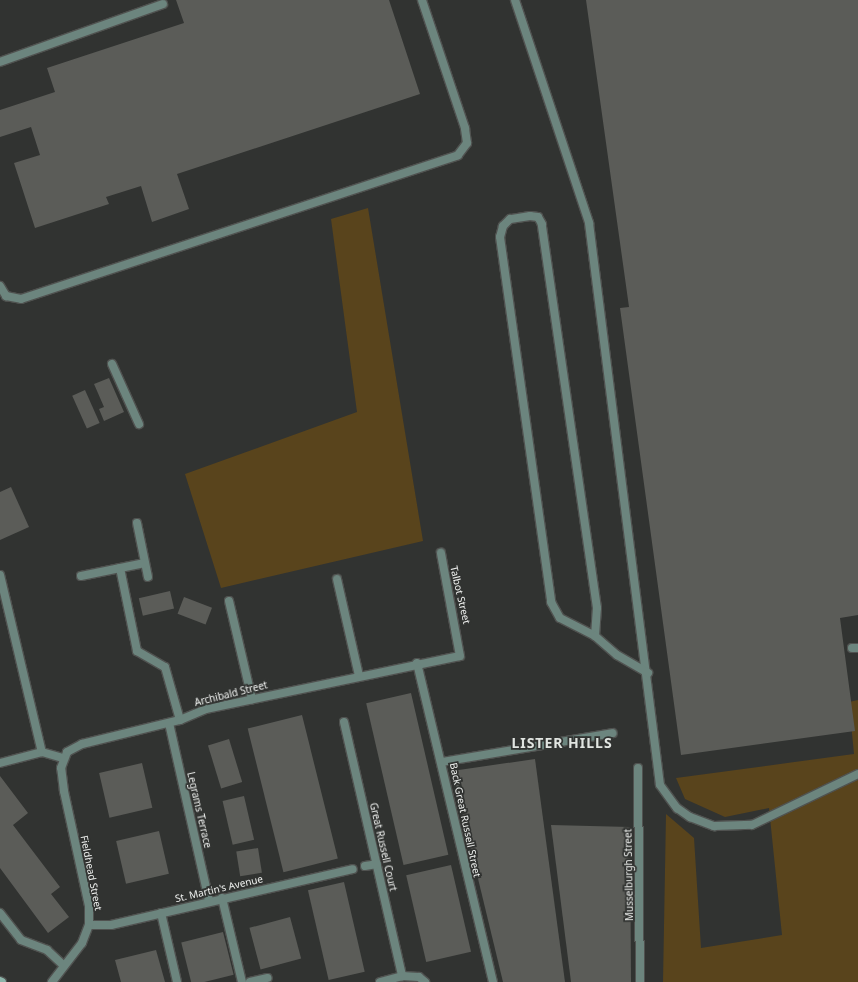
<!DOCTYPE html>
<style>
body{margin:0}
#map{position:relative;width:858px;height:982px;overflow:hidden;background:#313331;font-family:"Noto Sans",sans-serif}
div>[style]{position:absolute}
.green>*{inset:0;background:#59441c}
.building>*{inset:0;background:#5b5c58;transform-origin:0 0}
.roads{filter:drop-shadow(1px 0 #505250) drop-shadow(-1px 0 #505250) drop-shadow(0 1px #505250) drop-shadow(0 -1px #505250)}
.lane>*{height:8px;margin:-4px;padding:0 4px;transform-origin:4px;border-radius:4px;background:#6c857e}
.street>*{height:8px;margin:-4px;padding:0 4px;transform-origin:4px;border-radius:4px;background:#6c857e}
.secondary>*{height:8px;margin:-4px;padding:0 4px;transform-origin:4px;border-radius:4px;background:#8cb4a9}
span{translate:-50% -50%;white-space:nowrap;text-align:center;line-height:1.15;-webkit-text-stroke:3.5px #313331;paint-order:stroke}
.street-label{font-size:10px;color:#f0f2f0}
.district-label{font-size:14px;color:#e1e5e1;font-weight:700;letter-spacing:1px}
</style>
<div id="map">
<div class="green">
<div style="clip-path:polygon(368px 208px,423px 541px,221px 588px,185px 474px,357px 412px,331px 219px)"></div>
<div style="clip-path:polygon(858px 700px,858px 982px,663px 982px,666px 814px,694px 838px,701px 948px,782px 935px,769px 808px,725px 817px,685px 799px,676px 778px,854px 754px,849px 702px)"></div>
</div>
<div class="building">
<div style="clip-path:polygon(176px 0,389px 0,420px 94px,177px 174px,189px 209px,152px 222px,141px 186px,106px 197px,109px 204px,35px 228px,14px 163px,40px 155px,31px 127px,0 137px,0 110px,55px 92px,47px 68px,184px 23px)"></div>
<div style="clip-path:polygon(586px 0,858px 0,858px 615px,840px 618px,855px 731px,681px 755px,620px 308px,629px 307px)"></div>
<div style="clip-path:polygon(109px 378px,124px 412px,104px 421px,99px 409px,104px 407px,94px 384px)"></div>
<div style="left:85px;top:390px;width:36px;height:14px;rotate:66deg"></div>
<div style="clip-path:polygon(11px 487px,29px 527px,0 540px,0 492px)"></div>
<div style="left:170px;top:591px;width:18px;height:32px;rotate:77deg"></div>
<div style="left:184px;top:597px;width:30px;height:18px;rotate:21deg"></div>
<div style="left:411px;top:693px;width:166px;height:46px;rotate:77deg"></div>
<div style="left:302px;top:715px;width:148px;height:56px;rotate:76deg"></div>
<div style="left:229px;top:739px;width:45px;height:22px;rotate:73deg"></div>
<div style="clip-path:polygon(535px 759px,565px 982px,503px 982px,452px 771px)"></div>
<div style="left:142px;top:763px;width:46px;height:44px;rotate:77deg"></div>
<div style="clip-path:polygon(0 776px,28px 813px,13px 825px,60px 887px,51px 894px,69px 917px,48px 933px,0 868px)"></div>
<div style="left:244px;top:796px;width:45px;height:22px;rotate:77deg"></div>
<div style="clip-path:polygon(551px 825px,630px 827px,631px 982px,571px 982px)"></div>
<div style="left:159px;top:831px;width:44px;height:44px;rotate:77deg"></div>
<div style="left:258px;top:848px;width:25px;height:22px;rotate:81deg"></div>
<div style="left:451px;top:865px;width:89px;height:46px;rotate:77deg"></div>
<div style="left:344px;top:882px;width:92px;height:37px;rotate:77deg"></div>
<div style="left:290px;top:917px;width:43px;height:42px;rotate:75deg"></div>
<div style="left:223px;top:932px;width:44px;height:43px;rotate:76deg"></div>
<div style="clip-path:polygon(156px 950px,165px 982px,121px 982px,115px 960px)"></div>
</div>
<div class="roads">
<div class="lane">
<div style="left:515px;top:0;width:235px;rotate:71.6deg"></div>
<div style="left:589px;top:223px;width:566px;rotate:82.8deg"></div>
<div style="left:660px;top:785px;width:29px;rotate:54deg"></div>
<div style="left:677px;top:808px;width:16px;rotate:35deg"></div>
<div style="left:690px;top:817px;width:26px;rotate:21deg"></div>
<div style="left:714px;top:826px;width:38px;rotate:-2deg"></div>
<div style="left:752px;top:825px;width:118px;rotate:-25.7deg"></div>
<div style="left:0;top:62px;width:173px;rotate:-19.6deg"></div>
<div style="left:0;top:286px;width:12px;rotate:59deg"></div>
<div style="left:6px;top:296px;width:15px;rotate:11deg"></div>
<div style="left:21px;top:299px;width:460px;rotate:-18.2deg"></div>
<div style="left:458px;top:155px;width:15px;rotate:-53deg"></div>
<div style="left:467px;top:143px;width:15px;rotate:-98deg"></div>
<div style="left:465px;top:128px;width:135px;rotate:-108.6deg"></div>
<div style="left:112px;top:364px;width:66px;rotate:65.8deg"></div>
<div style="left:595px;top:636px;width:28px;rotate:-86deg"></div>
<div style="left:597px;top:608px;width:388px;rotate:-98.2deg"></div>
<div style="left:542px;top:224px;width:8px;rotate:-120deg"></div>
<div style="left:538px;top:217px;width:8px;rotate:-173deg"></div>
<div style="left:530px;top:216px;width:20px;rotate:171deg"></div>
<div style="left:510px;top:219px;width:10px;rotate:135deg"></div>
<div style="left:503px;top:226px;width:11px;rotate:105deg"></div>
<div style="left:500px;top:237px;width:369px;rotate:82deg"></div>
<div style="left:551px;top:602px;width:18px;rotate:61deg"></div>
<div style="left:560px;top:618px;width:39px;rotate:27deg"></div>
<div style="left:595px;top:636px;width:29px;rotate:41deg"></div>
<div style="left:617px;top:655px;width:36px;rotate:30deg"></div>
<div style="left:852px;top:648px;width:6px"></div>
<div style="left:222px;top:898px;width:86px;rotate:76.6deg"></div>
<div style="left:0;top:913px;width:34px;rotate:52deg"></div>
<div style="left:21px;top:940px;width:28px;rotate:21deg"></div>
<div style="left:47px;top:950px;width:23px;rotate:43deg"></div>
<div style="left:161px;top:913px;width:71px;rotate:76.9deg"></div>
<div style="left:250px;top:982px;width:18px;rotate:-13deg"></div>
</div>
<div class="street">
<div style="left:137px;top:523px;width:55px;rotate:78.5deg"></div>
<div style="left:120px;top:568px;width:85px;rotate:78.4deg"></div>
<div style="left:137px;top:651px;width:32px;rotate:30deg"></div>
<div style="left:165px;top:667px;width:55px;rotate:74.2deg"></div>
<div style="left:0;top:575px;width:182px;rotate:76.7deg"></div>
<div style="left:81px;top:576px;width:65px;rotate:-11.5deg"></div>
<div style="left:337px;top:579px;width:99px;rotate:77.2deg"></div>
<div style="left:229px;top:601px;width:101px;rotate:76.8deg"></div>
<div style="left:417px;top:663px;width:328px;rotate:76.6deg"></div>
<div style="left:344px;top:722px;width:261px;rotate:77.1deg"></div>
<div style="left:169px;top:723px;width:182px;rotate:77.3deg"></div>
<div style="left:442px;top:762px;width:173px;rotate:-9.6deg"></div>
<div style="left:0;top:763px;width:43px;rotate:-14.7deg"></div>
<div style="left:42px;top:752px;width:22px;rotate:16deg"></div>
<div style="left:638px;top:768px;width:214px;rotate:89.5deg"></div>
<div style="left:365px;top:866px;width:12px;rotate:-9deg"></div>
<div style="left:89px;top:925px;width:22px"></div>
<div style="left:111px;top:925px;width:248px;rotate:-13deg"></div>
<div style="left:52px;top:982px;width:49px;rotate:-52.4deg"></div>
<div style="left:82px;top:943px;width:19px;rotate:-69deg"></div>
<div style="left:89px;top:925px;width:19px;rotate:-90deg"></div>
<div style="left:89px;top:906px;width:118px;rotate:-102.3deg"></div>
<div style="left:64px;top:791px;width:23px;rotate:-97deg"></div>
<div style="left:61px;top:768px;width:17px;rotate:-69deg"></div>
<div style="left:67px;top:752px;width:17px;rotate:-28deg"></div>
<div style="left:82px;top:744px;width:101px;rotate:-13.8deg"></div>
<div style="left:180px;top:720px;width:28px;rotate:-23deg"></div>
<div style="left:206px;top:709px;width:259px;rotate:-11.8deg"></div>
<div style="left:460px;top:656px;width:105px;rotate:-100.5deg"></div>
<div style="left:380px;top:982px;width:23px;rotate:-15deg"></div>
<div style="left:402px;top:976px;width:17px;rotate:3deg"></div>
<div style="left:419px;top:977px;width:8px;rotate:40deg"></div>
</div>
<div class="secondary">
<div style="left:0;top:981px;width:2px;rotate:27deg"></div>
</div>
</div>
<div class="street-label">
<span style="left:460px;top:595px;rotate:77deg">Talbot Street</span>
<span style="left:231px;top:694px;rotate:-14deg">Archibald Street</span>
<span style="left:199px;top:810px;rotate:77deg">Legrams Terrace</span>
<span style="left:465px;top:820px;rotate:78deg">Back Great Russell Street</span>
<span style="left:383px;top:847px;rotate:77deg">Great Russell Court</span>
<span style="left:91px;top:873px;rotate:79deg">Fieldhead Street</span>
<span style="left:629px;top:875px;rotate:-91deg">Musselburgh Street</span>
<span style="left:219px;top:889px;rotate:-13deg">St. Martin's Avenue</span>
</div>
<div class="district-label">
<span style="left:562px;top:743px">LISTER HILLS</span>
</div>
</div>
